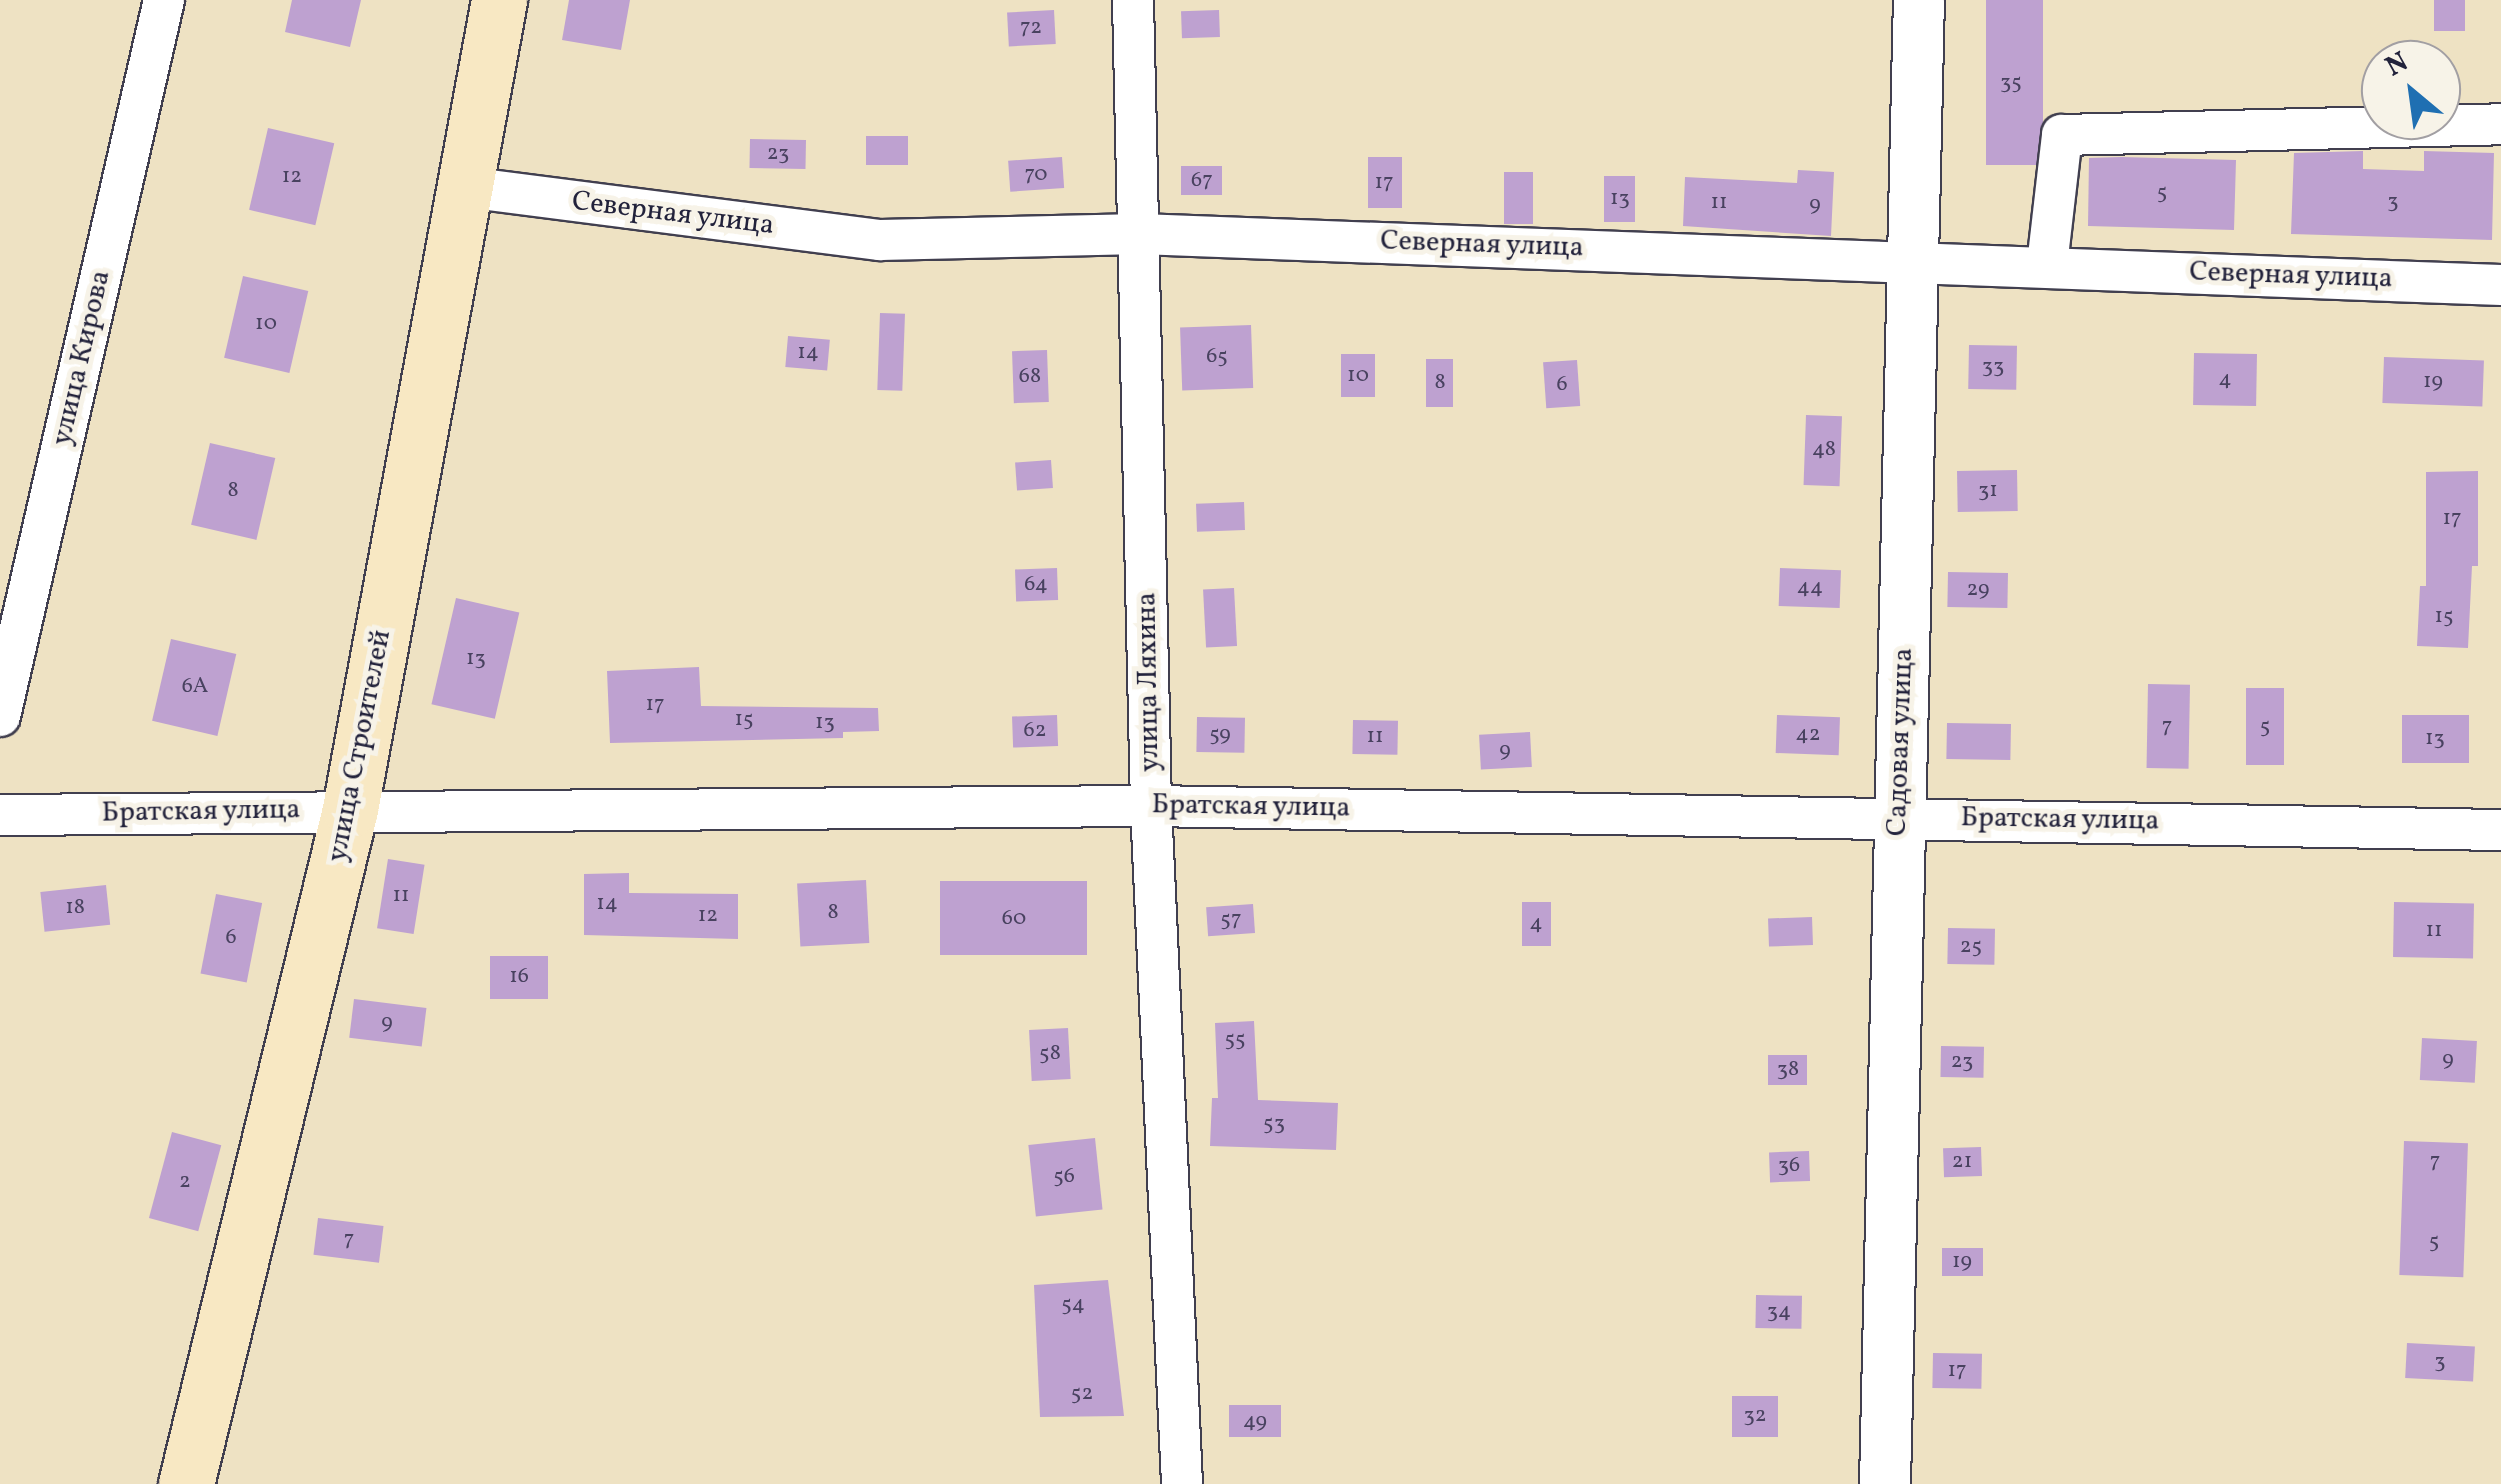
<!DOCTYPE html>
<meta charset="utf-8">
<style>
body{margin:0}
#map{position:relative;width:2501px;height:1484px;overflow:hidden;background:#eee2c3;font-family:Vollkorn,serif}
div>[style]{position:absolute}
.building>*{inset:0;background:#bea1d0;transform-origin:0 0}
.roads{filter:drop-shadow(2px 0 #413f4f) drop-shadow(-2px 0 #413f4f) drop-shadow(0 2px #413f4f) drop-shadow(0 -2px #413f4f)}
.minor>*{height:40px;margin:-20px;padding:0 20px;transform-origin:20px;border-radius:20px;background:#fff}
.tertiary>*{height:50px;margin:-25px;padding:0 25px;transform-origin:25px;border-radius:25px;background:#fff}
.secondary>*{height:55px;margin:-27.5px;padding:0 27.5px;transform-origin:27.5px;border-radius:27.5px;background:#f8e8c3}
span{translate:-50% -50%;white-space:nowrap;text-align:center;line-height:1.15;-webkit-text-stroke:10px #f7f3e8;paint-order:stroke}
.number-label{font-size:22px;color:#494260}
.number-label span{-webkit-text-stroke-width:0}
.street-label{font-size:28px;color:#22223b}
.north{position:absolute;left:2361px;top:40px;width:100px;height:100px;box-sizing:border-box;background:#f7f3e8;border:2px solid #a29fa3;border-radius:50%;rotate:331deg;font-size:28px;font-weight:700;line-height:40px;text-align:center;color:#22223b}
.north::after{content:'';display:block;margin:auto;width:35px;height:45px;background:#1f6fb2;clip-path:polygon(50% 0,100% 100%,50% 72%,0 100%)}
</style>
<div id="map">
<div class="building">
<div style="clip-path:polygon(292px 0,361px 0,350px 47px,285px 32px)"></div>
<div style="clip-path:polygon(569px 0,630px 0,621px 50px,562px 40px)"></div>
<div style="left:1986px;top:0;width:57px;height:165px"></div>
<div style="left:2434px;top:0;width:31px;height:31px"></div>
<div style="left:1054px;top:10px;width:34px;height:47px;rotate:87deg"></div>
<div style="left:1219px;top:10px;width:27px;height:38px;rotate:88deg"></div>
<div style="left:268px;top:128px;width:68px;height:84px;rotate:13deg"></div>
<div style="left:866px;top:136px;width:42px;height:29px"></div>
<div style="left:750px;top:139px;width:56px;height:29px;rotate:1deg"></div>
<div style="clip-path:polygon(2363px 151px,2363px 169px,2424px 171px,2424px 151px,2494px 153px,2492px 240px,2291px 234px,2294px 153px)"></div>
<div style="left:1062px;top:157px;width:31px;height:54px;rotate:86deg"></div>
<div style="left:1368px;top:157px;width:34px;height:51px"></div>
<div style="clip-path:polygon(2121px 157px,2236px 160px,2234px 230px,2088px 226px,2089px 158px)"></div>
<div style="left:1222px;top:166px;width:29px;height:41px;rotate:90deg"></div>
<div style="clip-path:polygon(1798px 170px,1834px 172px,1831px 236px,1683px 226px,1685px 177px,1797px 183px)"></div>
<div style="left:1504px;top:172px;width:29px;height:52px"></div>
<div style="left:1604px;top:176px;width:31px;height:46px"></div>
<div style="left:243px;top:276px;width:67px;height:84px;rotate:13deg"></div>
<div style="left:880px;top:313px;width:25px;height:77px;rotate:2deg"></div>
<div style="left:1251px;top:325px;width:63px;height:71px;rotate:88deg"></div>
<div style="left:788px;top:336px;width:42px;height:31px;rotate:5deg"></div>
<div style="left:1969px;top:345px;width:48px;height:44px;rotate:1deg"></div>
<div style="left:1047px;top:350px;width:52px;height:35px;rotate:88deg"></div>
<div style="left:2194px;top:353px;width:63px;height:52px;rotate:1deg"></div>
<div style="left:1341px;top:354px;width:34px;height:43px"></div>
<div style="left:2384px;top:357px;width:100px;height:46px;rotate:2deg"></div>
<div style="left:1426px;top:359px;width:27px;height:48px"></div>
<div style="left:1577px;top:360px;width:46px;height:34px;rotate:86deg"></div>
<div style="left:1806px;top:415px;width:36px;height:70px;rotate:2deg"></div>
<div style="left:210px;top:443px;width:67px;height:84px;rotate:13deg"></div>
<div style="left:1051px;top:460px;width:28px;height:36px;rotate:86deg"></div>
<div style="left:2017px;top:470px;width:41px;height:60px;rotate:89deg"></div>
<div style="clip-path:polygon(2478px 471px,2478px 566px,2472px 566px,2468px 648px,2417px 646px,2420px 586px,2426px 586px,2426px 472px)"></div>
<div style="left:1244px;top:502px;width:28px;height:48px;rotate:88deg"></div>
<div style="left:1057px;top:568px;width:32px;height:42px;rotate:88deg"></div>
<div style="left:1780px;top:568px;width:61px;height:38px;rotate:2deg"></div>
<div style="left:1948px;top:572px;width:60px;height:35px;rotate:1deg"></div>
<div style="left:1234px;top:588px;width:58px;height:31px;rotate:87deg"></div>
<div style="left:456px;top:598px;width:65px;height:109px;rotate:13deg"></div>
<div style="left:171px;top:639px;width:67px;height:84px;rotate:13deg"></div>
<div style="clip-path:polygon(699px 667px,701px 706px,878px 708px,879px 731px,843px 732px,843px 738px,610px 743px,607px 671px)"></div>
<div style="left:2148px;top:684px;width:42px;height:84px;rotate:1deg"></div>
<div style="left:2284px;top:688px;width:77px;height:38px;rotate:90deg"></div>
<div style="left:1057px;top:715px;width:31px;height:45px;rotate:88deg"></div>
<div style="left:1777px;top:715px;width:63px;height:38px;rotate:2deg"></div>
<div style="left:2402px;top:715px;width:67px;height:48px"></div>
<div style="left:1197px;top:717px;width:48px;height:35px;rotate:1deg"></div>
<div style="left:1353px;top:720px;width:45px;height:34px;rotate:1deg"></div>
<div style="left:1947px;top:723px;width:64px;height:36px;rotate:1deg"></div>
<div style="left:1530px;top:732px;width:35px;height:51px;rotate:87deg"></div>
<div style="left:388px;top:859px;width:37px;height:70px;rotate:9deg"></div>
<div style="clip-path:polygon(629px 873px,629px 893px,738px 894px,738px 939px,584px 935px,584px 874px)"></div>
<div style="left:866px;top:880px;width:63px;height:69px;rotate:87deg"></div>
<div style="left:1087px;top:881px;width:74px;height:147px;rotate:90deg"></div>
<div style="left:106px;top:885px;width:40px;height:66px;rotate:84deg"></div>
<div style="left:216px;top:894px;width:47px;height:81px;rotate:11deg"></div>
<div style="left:1522px;top:902px;width:29px;height:44px"></div>
<div style="left:2394px;top:902px;width:80px;height:55px;rotate:1deg"></div>
<div style="left:1253px;top:904px;width:29px;height:47px;rotate:86deg"></div>
<div style="left:1812px;top:917px;width:28px;height:44px;rotate:88deg"></div>
<div style="left:1948px;top:928px;width:47px;height:36px;rotate:1deg"></div>
<div style="left:490px;top:956px;width:58px;height:43px"></div>
<div style="left:354px;top:999px;width:73px;height:39px;rotate:7deg"></div>
<div style="clip-path:polygon(1254px 1021px,1258px 1100px,1338px 1103px,1336px 1150px,1210px 1146px,1212px 1098px,1218px 1098px,1215px 1023px)"></div>
<div style="left:1068px;top:1028px;width:51px;height:39px;rotate:87deg"></div>
<div style="left:2422px;top:1038px;width:55px;height:42px;rotate:3deg"></div>
<div style="left:1941px;top:1046px;width:43px;height:31px;rotate:1deg"></div>
<div style="left:1768px;top:1055px;width:39px;height:30px"></div>
<div style="left:172px;top:1132px;width:51px;height:89px;rotate:15deg"></div>
<div style="left:1095px;top:1138px;width:72px;height:67px;rotate:84deg"></div>
<div style="left:2404px;top:1141px;width:64px;height:134px;rotate:2deg"></div>
<div style="left:1981px;top:1147px;width:29px;height:38px;rotate:88deg"></div>
<div style="left:1809px;top:1151px;width:30px;height:40px;rotate:88deg"></div>
<div style="left:318px;top:1218px;width:66px;height:37px;rotate:7deg"></div>
<div style="left:1942px;top:1248px;width:41px;height:28px"></div>
<div style="clip-path:polygon(1108px 1280px,1124px 1416px,1040px 1417px,1034px 1285px)"></div>
<div style="left:1756px;top:1295px;width:46px;height:33px;rotate:1deg"></div>
<div style="left:2407px;top:1343px;width:68px;height:35px;rotate:3deg"></div>
<div style="left:1933px;top:1353px;width:49px;height:35px;rotate:1deg"></div>
<div style="left:1732px;top:1396px;width:46px;height:41px"></div>
<div style="left:1281px;top:1405px;width:32px;height:52px;rotate:90deg"></div>
</div>
<div class="roads">
<div class="minor">
<div style="left:1133px;top:0;width:806px;rotate:88.72deg"></div>
<div style="left:1151px;top:806px;width:679px;rotate:87.38deg"></div>
<div style="left:465px;top:187px;width:418px;rotate:7.3deg"></div>
<div style="left:880px;top:240px;width:260px;rotate:-1.3deg"></div>
<div style="left:1140px;top:234px;width:1362px;rotate:2.15deg"></div>
<div style="left:2047px;top:265px;width:131px;rotate:-83.4deg"></div>
<div style="left:2062px;top:135px;width:439px;rotate:-1.4deg"></div>
<div style="left:0;top:716px;width:735px;rotate:-77.1deg"></div>
<div style="left:0;top:815px;width:1151px;rotate:-0.45deg"></div>
<div style="left:1151px;top:806px;width:1350px;rotate:1.02deg"></div>
</div>
<div class="tertiary">
<div style="left:1885px;top:1484px;width:1484px;rotate:-88.69deg"></div>
</div>
<div class="secondary">
<div style="left:186px;top:1484px;width:695px;rotate:-76.34deg"></div>
<div style="left:350px;top:809px;width:823px;rotate:-79.56deg"></div>
</div>
</div>
<div class="number-label">
<span style="left:1031px;top:28px">72</span>
<span style="left:2011px;top:83px">35</span>
<span style="left:778px;top:154px">23</span>
<span style="left:1036px;top:175px">70</span>
<span style="left:292px;top:177px">12</span>
<span style="left:1202px;top:181px">67</span>
<span style="left:1384px;top:183px">17</span>
<span style="left:2162px;top:193px">5</span>
<span style="left:1620px;top:199px">13</span>
<span style="left:2393px;top:202px">3</span>
<span style="left:1719px;top:203px">11</span>
<span style="left:1815px;top:205px">9</span>
<span style="left:266px;top:324px">10</span>
<span style="left:808px;top:353px">14</span>
<span style="left:1217px;top:357px">65</span>
<span style="left:1993px;top:367px">33</span>
<span style="left:1358px;top:376px">10</span>
<span style="left:1030px;top:377px">68</span>
<span style="left:2225px;top:380px">4</span>
<span style="left:2433px;top:382px">19</span>
<span style="left:1440px;top:383px">8</span>
<span style="left:1562px;top:385px">6</span>
<span style="left:1824px;top:450px">48</span>
<span style="left:233px;top:491px">8</span>
<span style="left:1988px;top:491px">31</span>
<span style="left:2452px;top:519px">17</span>
<span style="left:1036px;top:585px">64</span>
<span style="left:1810px;top:588px">44</span>
<span style="left:1978px;top:590px">29</span>
<span style="left:2444px;top:617px">15</span>
<span style="left:476px;top:659px">13</span>
<span style="left:195px;top:687px">6А</span>
<span style="left:655px;top:705px">17</span>
<span style="left:744px;top:720px">15</span>
<span style="left:825px;top:723px">13</span>
<span style="left:2167px;top:727px">7</span>
<span style="left:2265px;top:727px">5</span>
<span style="left:1035px;top:731px">62</span>
<span style="left:1220px;top:735px">59</span>
<span style="left:1808px;top:735px">42</span>
<span style="left:1375px;top:737px">11</span>
<span style="left:2435px;top:739px">13</span>
<span style="left:1505px;top:751px">9</span>
<span style="left:401px;top:896px">11</span>
<span style="left:607px;top:904px">14</span>
<span style="left:75px;top:908px">18</span>
<span style="left:833px;top:913px">8</span>
<span style="left:708px;top:916px">12</span>
<span style="left:1014px;top:919px">60</span>
<span style="left:1231px;top:920px">57</span>
<span style="left:1536px;top:924px">4</span>
<span style="left:2434px;top:931px">11</span>
<span style="left:231px;top:938px">6</span>
<span style="left:1971px;top:947px">25</span>
<span style="left:519px;top:977px">16</span>
<span style="left:387px;top:1023px">9</span>
<span style="left:1235px;top:1040px">55</span>
<span style="left:1050px;top:1054px">58</span>
<span style="left:2448px;top:1060px">9</span>
<span style="left:1962px;top:1062px">23</span>
<span style="left:1788px;top:1070px">38</span>
<span style="left:1274px;top:1124px">53</span>
<span style="left:1962px;top:1162px">21</span>
<span style="left:2435px;top:1162px">7</span>
<span style="left:1789px;top:1166px">36</span>
<span style="left:1064px;top:1177px">56</span>
<span style="left:185px;top:1182px">2</span>
<span style="left:349px;top:1240px">7</span>
<span style="left:2434px;top:1242px">5</span>
<span style="left:1962px;top:1262px">19</span>
<span style="left:1073px;top:1305px">54</span>
<span style="left:1779px;top:1312px">34</span>
<span style="left:2440px;top:1362px">3</span>
<span style="left:1957px;top:1371px">17</span>
<span style="left:1082px;top:1394px">52</span>
<span style="left:1755px;top:1416px">32</span>
<span style="left:1255px;top:1422px">49</span>
</div>
<div class="street-label">
<span style="left:673px;top:214px;rotate:7deg">Северная улица</span>
<span style="left:1482px;top:245px;rotate:2deg">Северная улица</span>
<span style="left:2291px;top:276px;rotate:2deg">Северная улица</span>
<span style="left:82px;top:358px;rotate:-77deg">улица Кирова</span>
<span style="left:1149px;top:682px;rotate:-91deg">улица Ляхина</span>
<span style="left:1901px;top:742px;rotate:-88deg">Садовая улица</span>
<span style="left:360px;top:746px;rotate:-79deg">улица Строителей</span>
<span style="left:1251px;top:807px;rotate:1deg">Братская улица</span>
<span style="left:201px;top:812px;rotate:-1deg">Братская улица</span>
<span style="left:2060px;top:820px;rotate:1deg">Братская улица</span>
</div>
<div class="north">N</div>
</div>
